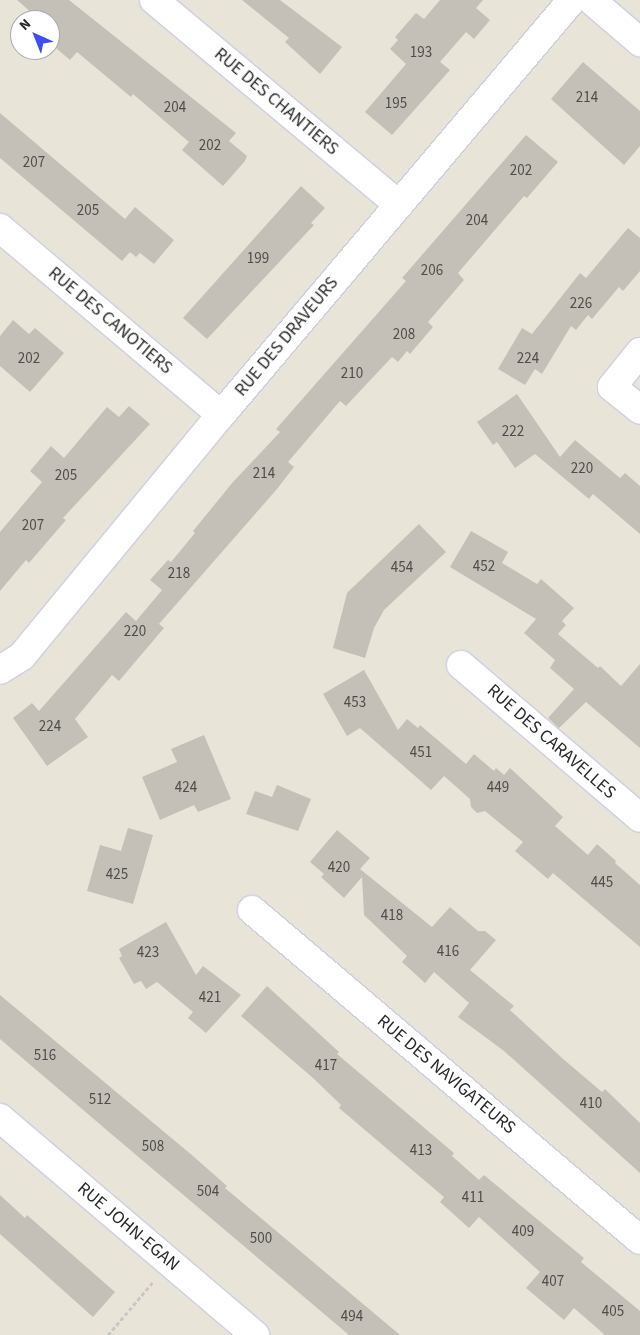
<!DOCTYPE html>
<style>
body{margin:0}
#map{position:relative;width:640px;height:1335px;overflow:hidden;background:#e9e4d8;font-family:"Source Sans 3",sans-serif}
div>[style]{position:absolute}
.building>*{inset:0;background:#c4c0b8}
.path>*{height:3px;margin-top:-1.5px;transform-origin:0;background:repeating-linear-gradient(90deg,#c7c7c7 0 4px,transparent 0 6.5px)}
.roads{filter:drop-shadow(1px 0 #ced0e0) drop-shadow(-1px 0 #ced0e0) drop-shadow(0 1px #ced0e0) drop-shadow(0 -1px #ced0e0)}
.minor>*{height:28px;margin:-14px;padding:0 14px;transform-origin:14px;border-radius:14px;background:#fff}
span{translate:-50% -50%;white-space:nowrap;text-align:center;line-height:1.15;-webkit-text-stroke:4px #fff;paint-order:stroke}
.number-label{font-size:15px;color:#4e4d4b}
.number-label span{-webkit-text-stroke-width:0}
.street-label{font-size:18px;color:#272727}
.north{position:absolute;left:10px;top:10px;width:50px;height:50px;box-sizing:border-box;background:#fff;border:1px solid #a9a9a9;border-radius:50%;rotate:316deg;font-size:14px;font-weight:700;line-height:20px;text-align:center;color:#272727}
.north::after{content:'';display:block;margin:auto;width:18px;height:22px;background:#3c4df3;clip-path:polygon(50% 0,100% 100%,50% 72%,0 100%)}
</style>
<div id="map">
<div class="building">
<div style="clip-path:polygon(17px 0,69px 0,236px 133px,229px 141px,247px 156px,245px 161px,223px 186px,182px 150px,189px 142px,133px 94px,131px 97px,77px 52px,70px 60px,50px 43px,50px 20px,40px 20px)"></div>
<div style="clip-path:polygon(242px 0,280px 0,342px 47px,320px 74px,285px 42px,289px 38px)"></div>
<div style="clip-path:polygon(440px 0,483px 0,476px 8px,490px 20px,474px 39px,466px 32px,440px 62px,450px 70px,392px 135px,365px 112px,406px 64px,390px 49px,398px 40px,395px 37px,416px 13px,424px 19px)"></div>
<div style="clip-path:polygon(583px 62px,640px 111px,640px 146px,624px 165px,551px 99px)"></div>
<div style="clip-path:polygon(0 113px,125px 219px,135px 207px,174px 240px,154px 264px,140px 253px,136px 257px,130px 252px,122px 261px,0 158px)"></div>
<div style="clip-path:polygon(526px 135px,558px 162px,527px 198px,524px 196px,458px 273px,464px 280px,428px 322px,433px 327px,410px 354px,407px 351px,398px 362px,392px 357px,346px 406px,340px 401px,288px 462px,294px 467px,277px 489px,159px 624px,164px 628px,119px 681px,112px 675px,75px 719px,88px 737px,47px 766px,13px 718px,32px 703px,39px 711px,126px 612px,136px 621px,162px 590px,150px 580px,168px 560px,171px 562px,195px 533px,193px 531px,233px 482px,280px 432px,276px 429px,406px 281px,402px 278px)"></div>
<div style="clip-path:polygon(301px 186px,325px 208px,311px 223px,314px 225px,207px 339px,183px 318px)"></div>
<div style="clip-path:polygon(628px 228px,640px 238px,640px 271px,623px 291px,619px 287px,592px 319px,588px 315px,576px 330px,571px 326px,542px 374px,535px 369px,525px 385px,498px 369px,522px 328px,532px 334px,580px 273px,586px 278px)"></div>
<div style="clip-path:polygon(13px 320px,29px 334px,35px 328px,64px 353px,30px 392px,0 366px,0 336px)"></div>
<div style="clip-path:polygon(517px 394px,560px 457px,575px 440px,620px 478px,625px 473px,640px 486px,640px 534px,593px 494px,589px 499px,535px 454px,515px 468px,497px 442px,493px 445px,477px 422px)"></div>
<div style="clip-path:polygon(129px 406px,150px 424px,63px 518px,66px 520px,29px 563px,26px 560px,0 591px,0 532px,42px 482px,30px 471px,51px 446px,64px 458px,107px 407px,119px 417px)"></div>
<div style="clip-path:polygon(419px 524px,446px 552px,384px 610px,374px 628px,365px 658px,333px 648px,347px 593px)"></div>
<div style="clip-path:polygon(471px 531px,508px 552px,502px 563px,537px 584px,541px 579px,574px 608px,562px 621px,566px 625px,558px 634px,598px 668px,600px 666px,621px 686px,640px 664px,640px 748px,586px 702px,559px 728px,548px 718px,574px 689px,550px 668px,555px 660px,524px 633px,536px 619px,450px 567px)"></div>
<div style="clip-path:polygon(364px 670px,398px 730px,407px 719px,418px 728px,420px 725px,466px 764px,474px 754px,494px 771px,496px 768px,504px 775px,510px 768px,563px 817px,555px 826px,588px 855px,597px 844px,616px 861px,615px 863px,640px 885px,640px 947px,553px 873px,548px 879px,515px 851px,523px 842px,485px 811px,477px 813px,471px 807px,470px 799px,444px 776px,431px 790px,360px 728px,347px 736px,323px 694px)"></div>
<div style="clip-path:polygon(204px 735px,231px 799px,198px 812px,194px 805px,160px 820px,142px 777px,177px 762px,171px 749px)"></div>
<div style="clip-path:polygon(277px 785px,311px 799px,298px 831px,246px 814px,255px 791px,272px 797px)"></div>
<div style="clip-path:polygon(128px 828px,153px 835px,133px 904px,87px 891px,100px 845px,121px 851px)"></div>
<div style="clip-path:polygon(337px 830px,370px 858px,360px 869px,432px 927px,450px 907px,478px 931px,485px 931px,496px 940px,470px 970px,514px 1006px,510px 1010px,562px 1058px,602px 1092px,605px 1089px,640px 1123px,640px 1173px,504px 1051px,458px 1017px,469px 1003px,434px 972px,425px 983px,402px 962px,407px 956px,364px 915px,362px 877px,344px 898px,321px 877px,324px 874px,310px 862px)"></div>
<div style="clip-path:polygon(166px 922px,196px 975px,203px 966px,241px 995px,206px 1033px,188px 1018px,193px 1012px,157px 982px,146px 989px,141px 981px,134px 984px,119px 958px,122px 956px,119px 949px)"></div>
<div style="clip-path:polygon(267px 986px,339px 1052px,337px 1054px,454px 1153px,452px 1156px,479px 1180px,484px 1175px,584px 1258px,581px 1262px,640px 1311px,640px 1335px,605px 1335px,574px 1308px,564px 1320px,526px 1288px,540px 1272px,479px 1217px,469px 1228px,440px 1202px,444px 1197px,339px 1108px,341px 1105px,313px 1078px,241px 1016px)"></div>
<div style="clip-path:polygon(0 995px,193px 1156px,227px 1186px,225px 1188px,400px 1335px,349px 1335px,116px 1138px,0 1039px)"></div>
<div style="clip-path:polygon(0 1195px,25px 1218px,27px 1215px,115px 1292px,93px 1317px,0 1234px)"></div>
</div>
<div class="path">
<div style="left:108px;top:1335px;width:70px;rotate:-49.7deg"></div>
</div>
<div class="roads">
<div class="minor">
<div style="left:154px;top:0;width:318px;rotate:39.9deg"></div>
<div style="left:591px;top:0;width:65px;rotate:40.6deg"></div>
<div style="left:0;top:228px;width:289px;rotate:40.2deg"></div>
<div style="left:640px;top:352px;width:45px;rotate:128.7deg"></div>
<div style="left:612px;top:387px;width:36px;rotate:39deg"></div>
<div style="left:461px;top:665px;width:235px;rotate:40.5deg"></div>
<div style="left:0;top:670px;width:26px;rotate:-32deg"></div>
<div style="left:22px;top:656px;width:313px;rotate:-50.5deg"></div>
<div style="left:221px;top:415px;width:544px;rotate:-49.78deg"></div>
<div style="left:252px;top:910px;width:509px;rotate:40.38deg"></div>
<div style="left:0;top:1118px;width:335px;rotate:40.4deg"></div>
</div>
</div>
<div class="number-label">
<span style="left:421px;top:53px">193</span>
<span style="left:587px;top:98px">214</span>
<span style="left:396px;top:104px">195</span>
<span style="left:175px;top:108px">204</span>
<span style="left:210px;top:146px">202</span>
<span style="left:34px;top:163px">207</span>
<span style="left:521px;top:171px">202</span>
<span style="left:88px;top:211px">205</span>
<span style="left:477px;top:221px">204</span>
<span style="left:258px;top:259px">199</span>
<span style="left:432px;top:271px">206</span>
<span style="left:581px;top:304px">226</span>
<span style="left:404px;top:335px">208</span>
<span style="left:29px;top:359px">202</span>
<span style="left:528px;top:359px">224</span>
<span style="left:352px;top:374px">210</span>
<span style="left:513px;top:432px">222</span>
<span style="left:582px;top:469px">220</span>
<span style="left:264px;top:474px">214</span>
<span style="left:66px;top:476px">205</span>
<span style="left:33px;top:526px">207</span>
<span style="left:484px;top:567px">452</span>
<span style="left:402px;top:568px">454</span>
<span style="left:179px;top:574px">218</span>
<span style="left:135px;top:632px">220</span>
<span style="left:355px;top:703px">453</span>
<span style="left:50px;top:727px">224</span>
<span style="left:421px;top:753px">451</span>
<span style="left:186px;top:788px">424</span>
<span style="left:498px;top:788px">449</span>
<span style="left:339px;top:868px">420</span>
<span style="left:117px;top:875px">425</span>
<span style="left:602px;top:883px">445</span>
<span style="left:392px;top:916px">418</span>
<span style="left:448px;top:952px">416</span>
<span style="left:148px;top:953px">423</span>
<span style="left:210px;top:998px">421</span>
<span style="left:45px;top:1056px">516</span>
<span style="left:326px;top:1066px">417</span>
<span style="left:100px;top:1100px">512</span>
<span style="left:591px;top:1104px">410</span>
<span style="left:153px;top:1147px">508</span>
<span style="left:421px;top:1151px">413</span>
<span style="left:208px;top:1192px">504</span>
<span style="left:473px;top:1198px">411</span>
<span style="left:523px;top:1232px">409</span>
<span style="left:261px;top:1239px">500</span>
<span style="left:553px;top:1282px">407</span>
<span style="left:613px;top:1312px">405</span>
<span style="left:352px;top:1317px">494</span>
</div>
<div class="street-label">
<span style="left:276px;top:102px;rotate:40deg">RUE DES CHANTIERS</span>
<span style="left:110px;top:321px;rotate:40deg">RUE DES CANOTIERS</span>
<span style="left:287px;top:337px;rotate:-50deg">RUE DES DRAVEURS</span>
<span style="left:551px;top:742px;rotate:41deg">RUE DES CARAVELLES</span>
<span style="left:446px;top:1075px;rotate:40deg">RUE DES NAVIGATEURS</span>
<span style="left:128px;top:1227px;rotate:40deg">RUE JOHN-EGAN</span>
</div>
<div class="north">N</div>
</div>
